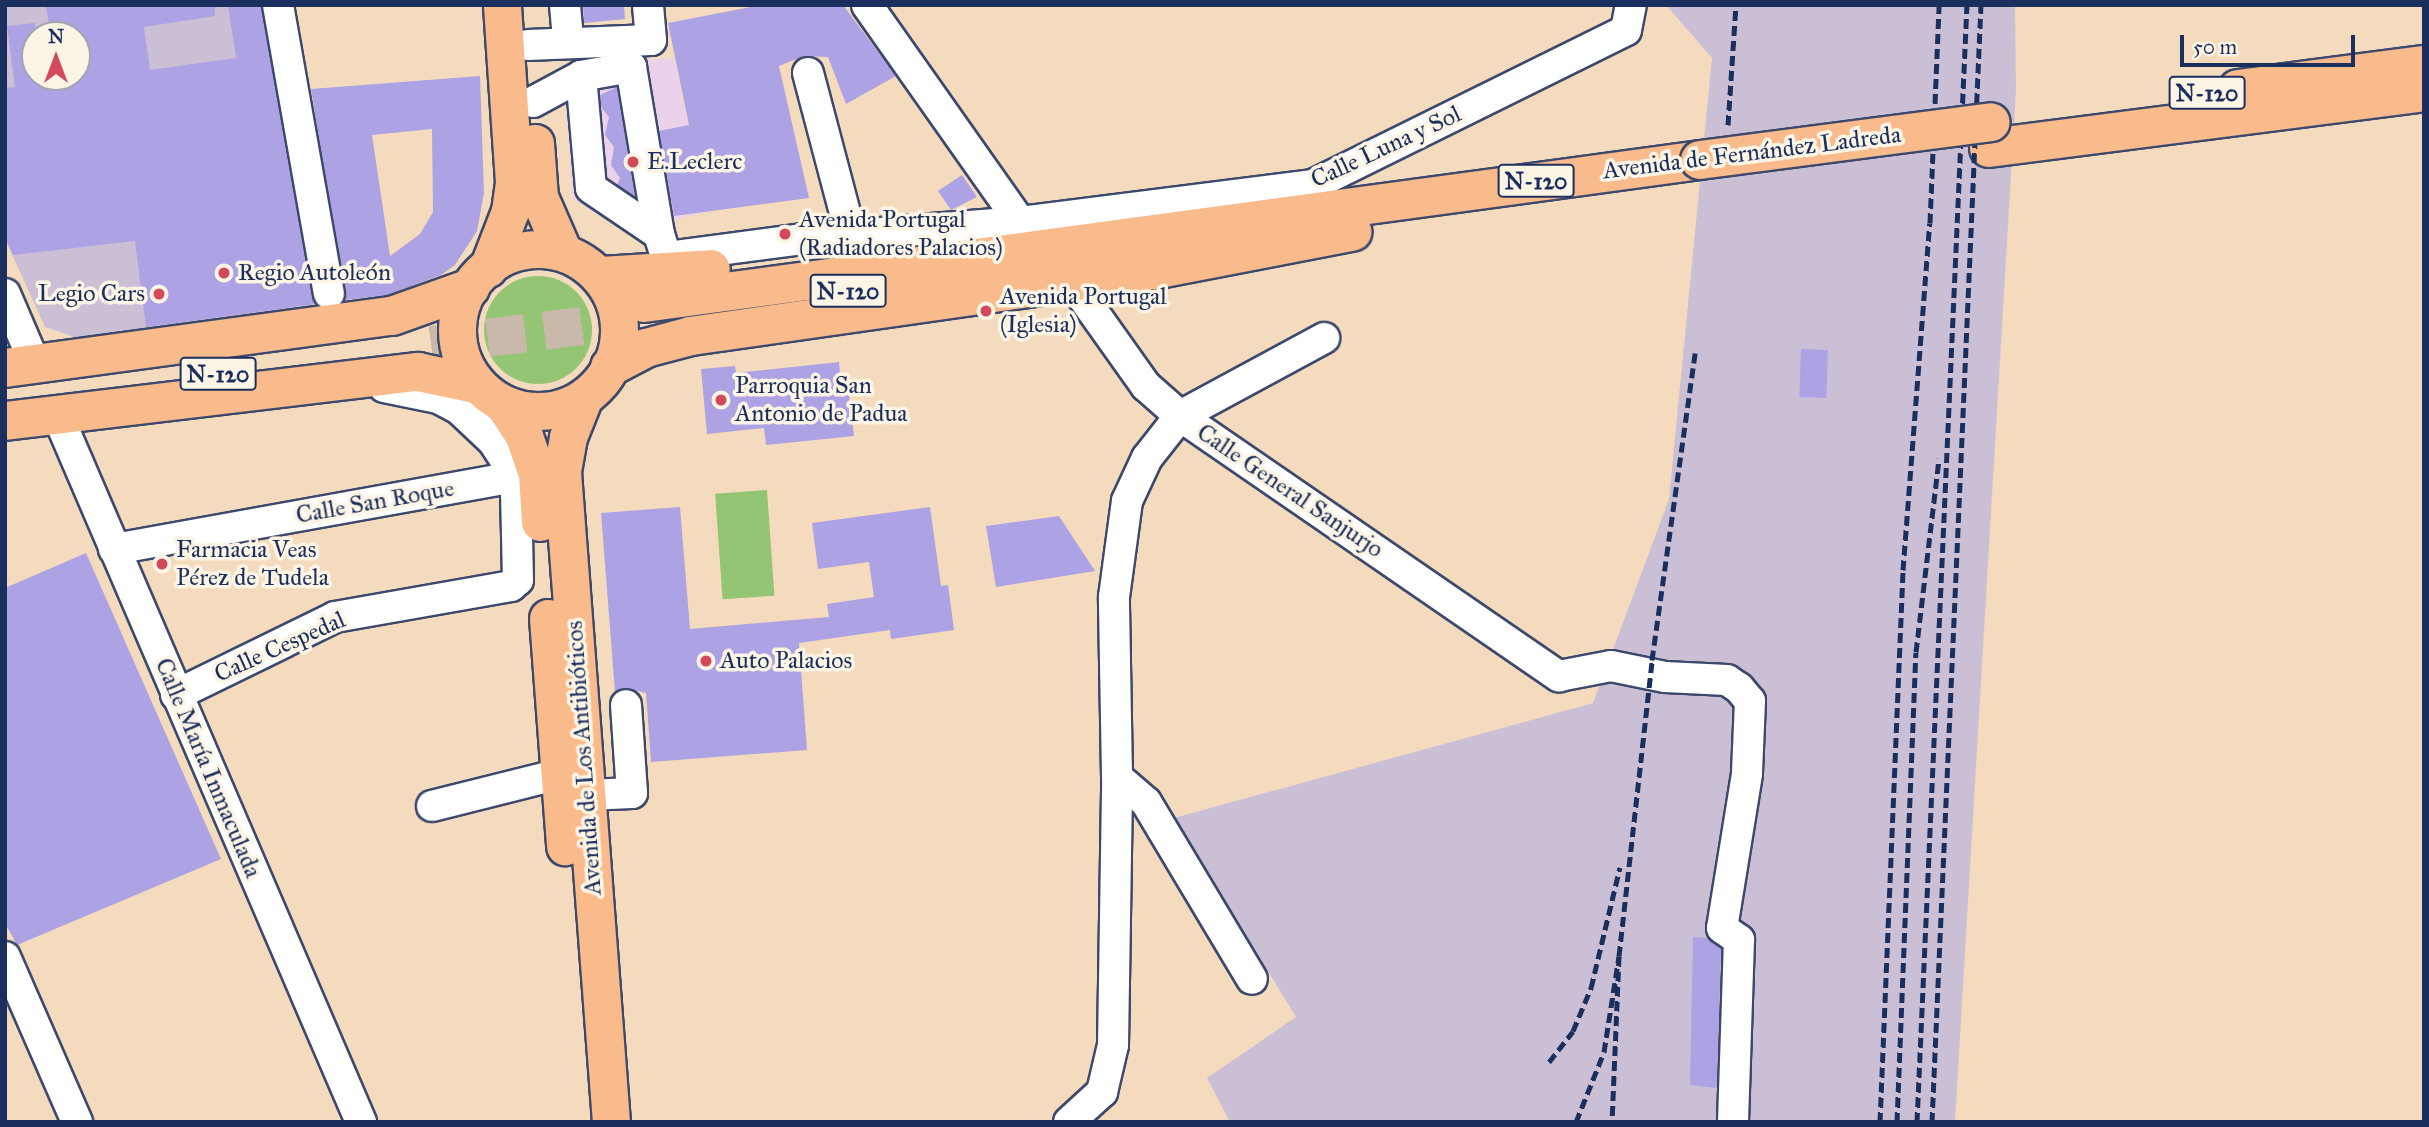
<!DOCTYPE html>
<meta charset="utf-8">
<style>
body{margin:0}
#map{position:relative;width:2429px;height:1127px;overflow:hidden;background:#f5dbbe;font-family:"IM FELL Great Primer",serif}
div>[style]{position:absolute}
.built>*{inset:0;background:#ecd1ea}
.industrial>*{inset:0;background:#cbbfd5}
.green>*{inset:0;background:#94c575;transform-origin:0 0}
.round{border-radius:50%}
.building>*{inset:0;background:#ada2e3;transform-origin:0 0}
.highway-tunnel>*{height:38px;margin-top:-19px;transform-origin:0;background:repeating-linear-gradient(90deg,#c9b9ab 0 38px,transparent 0 57px)}
.roads{filter:drop-shadow(2px 0 #3c496c) drop-shadow(-2px 0 #3c496c) drop-shadow(0 2px #3c496c) drop-shadow(0 -2px #3c496c)}
.minor>*{height:30px;margin:-15px;padding:0 15px;transform-origin:15px;border-radius:15px;background:#fff}
.major>*{height:37px;margin:-18.5px;padding:0 18.5px;transform-origin:18.5px;border-radius:18.5px;background:#fabb8c}
.major>.ring{margin:-18.5px;padding:0;box-sizing:content-box;background:none;border:37px solid #fabb8c;border-radius:50%}
.highway>*{height:38px;margin:-19px;padding:0 19px;transform-origin:19px;border-radius:19px;background:#fabb8c}
.rail>*{height:5px;margin-top:-2.5px;transform-origin:0;background:repeating-linear-gradient(90deg,#1b2f5e 0 10px,transparent 0 15px)}
.bridges{filter:drop-shadow(2px 0 #3c496c) drop-shadow(-2px 0 #3c496c) drop-shadow(0 2px #3c496c) drop-shadow(0 -2px #3c496c)}
.highway-bridge>*{height:38px;margin:-19px;padding:0 19px;transform-origin:19px;border-radius:19px;background:#fabb8c}
.dots>*{width:19px;height:19px;translate:-50% -50%;box-sizing:border-box;border:4px solid #fcf5e5;border-radius:50%}
span{translate:-50% -50%;white-space:nowrap;text-align:center;line-height:1.15;-webkit-text-stroke:7px #fcf5e5;paint-order:stroke}
.shield-label span{padding:2px 5px;background:#fcf5e5;border:2px solid;border-radius:5px;-webkit-text-stroke-width:0}
.shield-label{font-size:23px;color:#1b2f5e;font-weight:700}
.street-label{font-size:24px;color:#1b2f5e}
.poi-label{font-size:24px;color:#1b2f5e}
.left{translate:0 -50%;text-align:left}
.right{translate:-100% -50%;text-align:right}
.frame{position:absolute;inset:0;border:7px solid #1b2f5e;pointer-events:none}
.north{position:absolute;left:21px;top:21px;width:70px;height:70px;box-sizing:border-box;background:#fcf5e5;border:2px solid #a2a6af;border-radius:50%;rotate:0deg;font-size:19px;font-weight:700;line-height:28px;text-align:center;color:#1b2f5e}
.north::after{content:'';display:block;margin:auto;width:24px;height:32px;background:#d1495b;clip-path:polygon(50% 0,100% 100%,50% 72%,0 100%)}
.scale{position:absolute;left:2180px;top:35px;width:175px;height:32px;box-sizing:border-box;border:4px solid #1b2f5e;border-top:0;padding-left:9px;font-size:21px;line-height:24px;white-space:nowrap;color:#1b2f5e;-webkit-text-stroke:5px #fcf5e5;paint-order:stroke}
</style>
<div id="map">
<div class="built">
<div style="clip-path:polygon(674px 58px,706px 212px,624px 232px,573px 199px,562px 64px)"></div>
</div>
<div class="industrial">
<div style="clip-path:polygon(evenodd,5px 5px,267px 5px,313px 306px,80px 339px,45px 327px,5px 239px,5px 5px,35px 35px,77px 35px,77px 77px,35px 77px,35px 35px)"></div>
<div style="clip-path:polygon(1666px 5px,2015px 5px,2016px 90px,1955px 1122px,1230px 1122px,1207px 1078px,1296px 1017px,1174px 818px,1593px 703px,1669px 499px,1712px 58px)"></div>
</div>
<div class="green">
<div class="round" style="left:484px;top:276px;width:108px;height:108px"></div>
<div style="left:767px;top:490px;width:106px;height:52px;rotate:86deg"></div>
</div>
<div class="building">
<div style="clip-path:polygon(215px 5px,215px 16px,144px 27px,150px 70px,236px 58px,228px 5px,261px 5px,315px 304px,146px 327px,135px 241px,13px 255px,5px 237px,5px 88px,15px 87px,7px 26px,35px 23px,35px 77px,77px 77px,77px 35px,51px 35px,46px 7px)"></div>
<div style="clip-path:polygon(583px 5px,624px 5px,625px 19px,584px 23px)"></div>
<div style="clip-path:polygon(761px 5px,843px 5px,896px 76px,846px 104px,828px 57px,804px 56px,779px 66px,809px 198px,674px 216px,659px 131px,689px 125px,668px 23px)"></div>
<div style="clip-path:polygon(evenodd,480px 76px,484px 193px,477px 231px,455px 265px,441px 275px,387px 295px,345px 300px,311px 89px,480px 76px,432px 129px,433px 212px,420px 234px,390px 256px,372px 135px,432px 129px)"></div>
<div style="clip-path:polygon(617px 87px,635px 197px,617px 185px,620px 178px,611px 165px,614px 147px,605px 135px,609px 117px,601px 107px,600px 95px)"></div>
<div style="clip-path:polygon(962px 175px,977px 197px,951px 210px,938px 191px)"></div>
<div style="left:1801px;top:349px;width:27px;height:48px;rotate:2deg"></div>
<div style="clip-path:polygon(839px 362px,842px 394px,849px 393px,854px 436px,766px 445px,764px 428px,707px 434px,701px 369px,735px 366px,736px 373px)"></div>
<div style="clip-path:polygon(680px 507px,690px 629px,829px 617px,827px 604px,874px 597px,869px 562px,818px 569px,812px 523px,930px 507px,941px 586px,948px 585px,954px 630px,891px 639px,890px 630px,799px 643px,807px 750px,651px 762px,646px 693px,625px 688px,615px 692px,601px 513px)"></div>
<div style="clip-path:polygon(1059px 516px,1095px 571px,996px 587px,986px 526px)"></div>
<div style="clip-path:polygon(86px 553px,221px 859px,17px 945px,5px 923px,5px 588px)"></div>
<div style="clip-path:polygon(1693px 937px,1708px 938px,1721px 949px,1717px 1088px,1690px 1085px)"></div>
</div>
<div class="highway-tunnel">
<div style="left:431px;top:345px;width:217px;rotate:-7.2deg"></div>
</div>
<div class="roads">
<div class="minor">
<div style="left:278px;top:5px;width:293px;rotate:80deg"></div>
<div style="left:565px;top:5px;width:38px;rotate:85deg"></div>
<div style="left:867px;top:5px;width:266px;rotate:54.8deg"></div>
<div style="left:528px;top:45px;width:123px;rotate:-2.3deg"></div>
<div style="left:651px;top:40px;width:35px;rotate:-95deg"></div>
<div style="left:808px;top:73px;width:169px;rotate:75.2deg"></div>
<div style="left:581px;top:76px;width:51px;rotate:-10.2deg"></div>
<div style="left:631px;top:67px;width:169px;rotate:80.5deg"></div>
<div style="left:533px;top:102px;width:55px;rotate:-28.4deg"></div>
<div style="left:581px;top:76px;width:112px;rotate:84.9deg"></div>
<div style="left:591px;top:188px;width:82px;rotate:34.1deg"></div>
<div style="left:659px;top:234px;width:24px;rotate:73deg"></div>
<div style="left:674px;top:256px;width:131px;rotate:-7.5deg"></div>
<div style="left:804px;top:239px;width:217px;rotate:-4.5deg"></div>
<div style="left:1020px;top:222px;width:295px;rotate:-7.2deg"></div>
<div style="left:1313px;top:185px;width:349px;rotate:-26.3deg"></div>
<div style="left:1626px;top:30px;width:25px;rotate:-79deg"></div>
<div style="left:1072px;top:282px;width:128px;rotate:54.6deg"></div>
<div style="left:1146px;top:386px;width:45px;rotate:41.4deg"></div>
<div style="left:1180px;top:416px;width:460px;rotate:34.5deg"></div>
<div style="left:1559px;top:676px;width:53px;rotate:-10.9deg"></div>
<div style="left:1611px;top:666px;width:55px;rotate:11.5deg"></div>
<div style="left:1665px;top:677px;width:62px;rotate:2.8deg"></div>
<div style="left:1727px;top:680px;width:14px;rotate:34deg"></div>
<div style="left:1739px;top:688px;width:17px;rotate:50deg"></div>
<div style="left:1750px;top:701px;width:73px;rotate:92.4deg"></div>
<div style="left:1747px;top:774px;width:156px;rotate:99.2deg"></div>
<div style="left:1722px;top:928px;width:21px;rotate:35deg"></div>
<div style="left:1739px;top:940px;width:182px;rotate:91.9deg"></div>
<div style="left:5px;top:294px;width:76px;rotate:66.8deg"></div>
<div style="left:57px;top:414px;width:771px;rotate:66.76deg"></div>
<div style="left:114px;top:549px;width:405px;rotate:-10.2deg"></div>
<div style="left:176px;top:695px;width:177px;rotate:-26.1deg"></div>
<div style="left:335px;top:617px;width:179px;rotate:-10deg"></div>
<div style="left:511px;top:586px;width:9px;rotate:-41deg"></div>
<div style="left:518px;top:580px;width:88px;rotate:-91.3deg"></div>
<div style="left:516px;top:492px;width:33px;rotate:-108deg"></div>
<div style="left:506px;top:461px;width:24px;rotate:-123deg"></div>
<div style="left:493px;top:441px;width:47px;rotate:-136.7deg"></div>
<div style="left:459px;top:409px;width:24px;rotate:-152deg"></div>
<div style="left:438px;top:398px;width:55px;rotate:-168.5deg"></div>
<div style="left:1117px;top:777px;width:38px;rotate:41deg"></div>
<div style="left:1146px;top:802px;width:206px;rotate:59.1deg"></div>
<div style="left:587px;top:795px;width:45px;rotate:-2.5deg"></div>
<div style="left:632px;top:793px;width:88px;rotate:-93.9deg"></div>
<div style="left:432px;top:806px;width:131px;rotate:-14.1deg"></div>
<div style="left:5px;top:957px;width:180px;rotate:66.4deg"></div>
<div style="left:1069px;top:1122px;width:45px;rotate:-42.3deg"></div>
<div style="left:1102px;top:1092px;width:48px;rotate:-76.8deg"></div>
<div style="left:1113px;top:1045px;width:268px;rotate:-89.1deg"></div>
<div style="left:1117px;top:777px;width:180px;rotate:-91deg"></div>
<div style="left:1114px;top:597px;width:97px;rotate:-82.3deg"></div>
<div style="left:1127px;top:501px;width:47px;rotate:-65.1deg"></div>
<div style="left:1147px;top:458px;width:53px;rotate:-51.8deg"></div>
<div style="left:1180px;top:416px;width:164px;rotate:-28.4deg"></div>
</div>
<div class="major">
<div style="left:535px;top:143px;width:54px;rotate:85.8deg"></div>
<div style="left:539px;top:197px;width:60px;rotate:66.4deg"></div>
<div class="ring" style="left:457px;top:249px;width:125px;height:125px"></div>
<div style="left:488px;top:268px;width:61px;rotate:-68.9deg"></div>
<div style="left:510px;top:211px;width:29px;rotate:-82deg"></div>
<div style="left:514px;top:182px;width:177px;rotate:-93.9deg"></div>
<div style="left:584px;top:397px;width:43px;rotate:111.8deg"></div>
<div style="left:568px;top:437px;width:36px;rotate:100deg"></div>
<div style="left:562px;top:472px;width:652px;rotate:85.69deg"></div>
<div style="left:504px;top:405px;width:37px;rotate:57deg"></div>
<div style="left:524px;top:436px;width:39px;rotate:71deg"></div>
<div style="left:537px;top:473px;width:49px;rotate:86.5deg"></div>
<div style="left:548px;top:618px;width:229px;rotate:85.7deg"></div>
</div>
<div class="highway">
<div style="left:2238px;top:89px;width:188px;rotate:-7.4deg"></div>
<div style="left:1989px;top:148px;width:439px;rotate:-7.3deg"></div>
<div style="left:601px;top:276px;width:110px;rotate:-3.6deg"></div>
<div style="left:644px;top:303px;width:1066px;rotate:-7.71deg"></div>
<div style="left:610px;top:367px;width:41px;rotate:-27.8deg"></div>
<div style="left:646px;top:348px;width:47px;rotate:-14.9deg"></div>
<div style="left:691px;top:336px;width:473px;rotate:-8.1deg"></div>
<div style="left:1159px;top:269px;width:197px;rotate:-10.9deg"></div>
<div style="left:5px;top:368px;width:390px;rotate:-7.7deg"></div>
<div style="left:392px;top:316px;width:83px;rotate:-19.7deg"></div>
<div style="left:5px;top:421px;width:416px;rotate:-6.8deg"></div>
<div style="left:418px;top:372px;width:58px;rotate:11.9deg"></div>
</div>
</div>
<div class="rail">
<div style="left:1728px;top:125px;width:120px;rotate:-86.2deg"></div>
<div style="left:1619px;top:956px;width:298px;rotate:-83.6deg"></div>
<div style="left:1652px;top:660px;width:315px;rotate:-82deg"></div>
<div style="left:1549px;top:1062px;width:39px;rotate:-52deg"></div>
<div style="left:1573px;top:1031px;width:47px;rotate:-67.3deg"></div>
<div style="left:1591px;top:988px;width:124px;rotate:-76.5deg"></div>
<div style="left:1576px;top:1122px;width:75px;rotate:-68.2deg"></div>
<div style="left:1604px;top:1052px;width:97px;rotate:-81.1deg"></div>
<div style="left:1619px;top:956px;width:166px;rotate:92.4deg"></div>
<div style="left:1880px;top:1122px;width:552px;rotate:-87.61deg"></div>
<div style="left:1903px;top:570px;width:348px;rotate:-85.6deg"></div>
<div style="left:1930px;top:223px;width:218px;rotate:-87.6deg"></div>
<div style="left:1897px;top:1122px;width:470px;rotate:-87.7deg"></div>
<div style="left:1916px;top:652px;width:195px;rotate:-83.2deg"></div>
<div style="left:1917px;top:1122px;width:1118px;rotate:-87.44deg"></div>
<div style="left:1932px;top:1122px;width:1118px;rotate:-87.49deg"></div>
</div>
<div class="bridges">
<div class="highway-bridge">
<div style="left:1700px;top:160px;width:293px;rotate:-7.4deg"></div>
</div>
</div>
<div class="dots">
<div style="left:633px;top:162px;background:#d1495b"></div>
<div style="left:785px;top:234px;background:#d1495b"></div>
<div style="left:224px;top:273px;background:#d1495b"></div>
<div style="left:159px;top:294px;background:#d1495b"></div>
<div style="left:986px;top:311px;background:#d1495b"></div>
<div style="left:721px;top:400px;background:#d1495b"></div>
<div style="left:162px;top:564px;background:#d1495b"></div>
<div style="left:706px;top:661px;background:#d1495b"></div>
</div>
<div class="shield-label">
<span style="left:2207px;top:93px">N-120</span>
<span style="left:1536px;top:181px">N-120</span>
<span style="left:848px;top:291px">N-120</span>
<span style="left:218px;top:374px">N-120</span>
</div>
<div class="street-label">
<span style="left:1386px;top:147px;rotate:-25deg">Calle Luna y Sol</span>
<span style="left:1752px;top:153px;rotate:-7deg">Avenida de Fernández Ladreda</span>
<span style="left:1290px;top:491px;rotate:34deg">Calle General Sanjurjo</span>
<span style="left:375px;top:502px;rotate:-10deg">Calle San Roque</span>
<span style="left:280px;top:647px;rotate:-24deg">Calle Cespedal</span>
<span style="left:584px;top:758px;rotate:-94deg">Avenida de Los Antibióticos</span>
<span style="left:208px;top:768px;rotate:67deg">Calle María Inmaculada</span>
</div>
<div class="poi-label">
<span class="left" style="left:647px;top:162px">E.Leclerc</span>
<span class="left" style="left:799px;top:234px">Avenida Portugal<br>(Radiadores Palacios)</span>
<span class="left" style="left:238px;top:273px">Regio Autoleón</span>
<span class="right" style="left:145px;top:294px">Legio Cars</span>
<span class="left" style="left:1000px;top:311px">Avenida Portugal<br>(Iglesia)</span>
<span class="left" style="left:735px;top:400px">Parroquia San<br>Antonio de Padua</span>
<span class="left" style="left:176px;top:564px">Farmacia Veas<br>Pérez de Tudela</span>
<span class="left" style="left:720px;top:661px">Auto Palacios</span>
</div>
<div class="frame"></div>
<div class="north">N</div>
<div class="scale">50 m</div>
</div>
